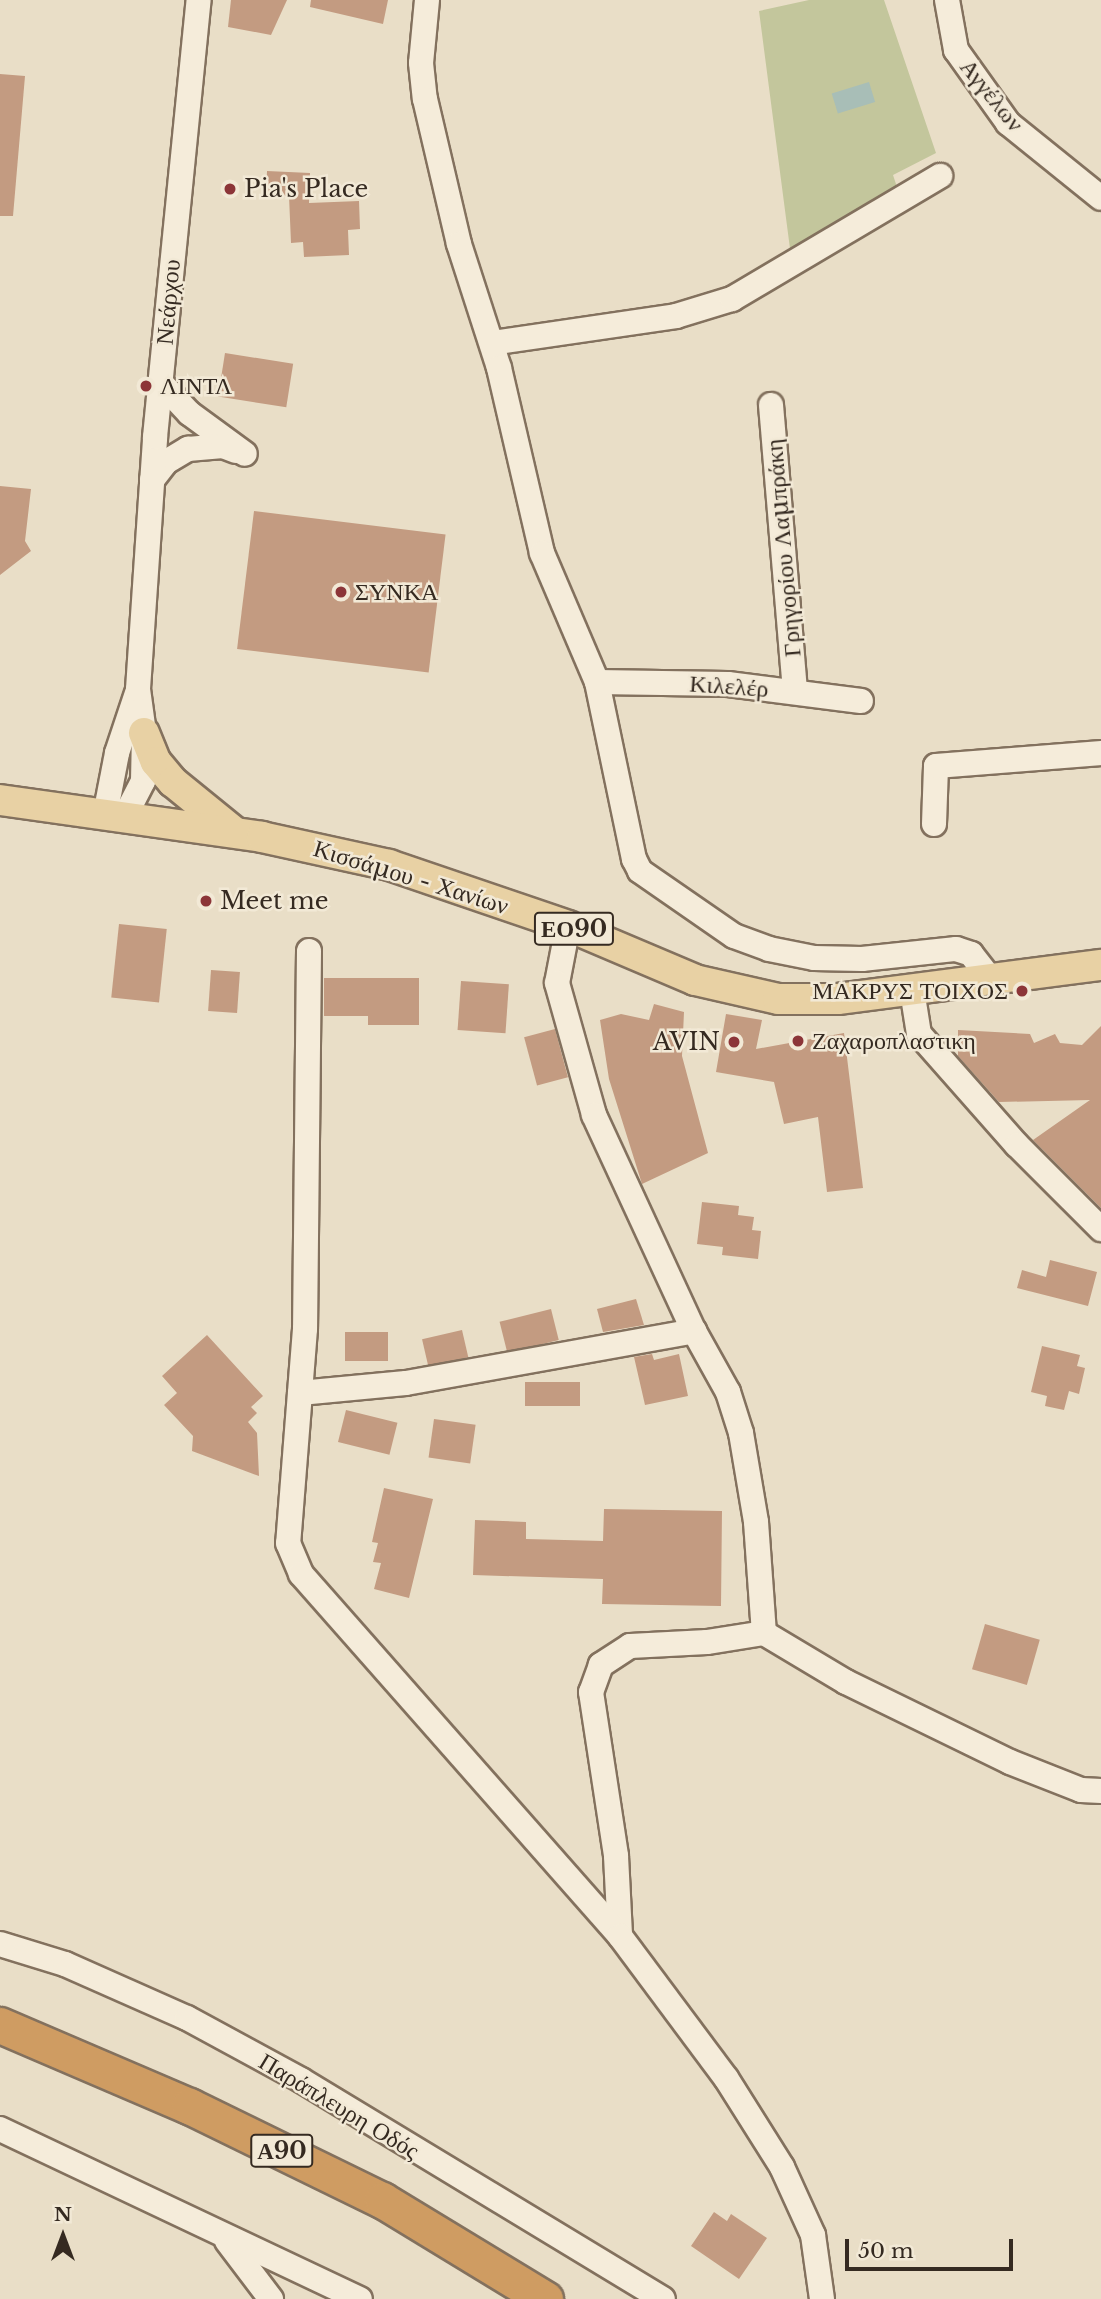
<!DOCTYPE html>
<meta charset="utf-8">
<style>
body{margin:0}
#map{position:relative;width:1101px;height:2299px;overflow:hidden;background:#e9dec7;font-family:"Libre Baskerville",serif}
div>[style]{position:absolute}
.green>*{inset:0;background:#c3c69c}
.water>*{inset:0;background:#a8beb7;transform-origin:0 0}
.building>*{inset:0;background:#c39b81;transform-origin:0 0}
.roads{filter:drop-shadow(2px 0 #83715e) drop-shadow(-2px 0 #83715e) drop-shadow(0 2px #83715e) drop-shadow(0 -2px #83715e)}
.minor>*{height:24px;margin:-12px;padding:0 12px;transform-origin:12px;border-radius:12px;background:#f5ecda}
.major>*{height:30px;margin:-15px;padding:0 15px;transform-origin:15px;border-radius:15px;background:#e8d1a4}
.highway>*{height:35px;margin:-17.5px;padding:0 17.5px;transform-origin:17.5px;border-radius:17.5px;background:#cf9c62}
.dots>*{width:19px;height:19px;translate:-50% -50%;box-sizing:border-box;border:4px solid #f2e9d6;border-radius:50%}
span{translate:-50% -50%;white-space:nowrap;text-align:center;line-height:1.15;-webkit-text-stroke:5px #f2e9d6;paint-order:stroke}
.shield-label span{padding:2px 5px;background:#f2e9d6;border:2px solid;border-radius:5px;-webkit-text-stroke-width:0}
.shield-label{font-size:23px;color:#352a21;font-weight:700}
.street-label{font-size:24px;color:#352a21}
.poi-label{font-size:24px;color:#352a21}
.left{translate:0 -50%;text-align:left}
.right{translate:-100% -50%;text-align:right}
.north{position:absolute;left:28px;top:2201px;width:70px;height:70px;-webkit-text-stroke:5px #f2e9d6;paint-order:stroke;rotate:0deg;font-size:19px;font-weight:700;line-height:28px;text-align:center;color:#352a21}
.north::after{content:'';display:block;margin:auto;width:24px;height:32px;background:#352a21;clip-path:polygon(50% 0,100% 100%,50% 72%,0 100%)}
.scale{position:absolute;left:845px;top:2239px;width:168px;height:32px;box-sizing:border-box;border:4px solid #352a21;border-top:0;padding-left:9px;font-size:21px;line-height:24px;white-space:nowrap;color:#352a21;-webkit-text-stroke:5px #f2e9d6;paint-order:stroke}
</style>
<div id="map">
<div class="green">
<div style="clip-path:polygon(809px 0,884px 0,936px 153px,893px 175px,901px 199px,792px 264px,759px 11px)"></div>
</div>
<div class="water">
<div style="left:869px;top:82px;width:21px;height:39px;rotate:73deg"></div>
</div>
<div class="building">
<div style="clip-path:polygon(231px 0,287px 0,271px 35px,228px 27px)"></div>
<div style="clip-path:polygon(311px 0,388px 0,383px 24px,310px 7px)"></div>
<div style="clip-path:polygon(0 74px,25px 76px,13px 216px,0 216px)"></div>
<div style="clip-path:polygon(267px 171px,310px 173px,309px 203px,359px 201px,360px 229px,348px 230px,349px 255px,304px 257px,303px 242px,291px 243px,289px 196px,266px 195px)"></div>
<div style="left:225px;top:353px;width:69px;height:44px;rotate:9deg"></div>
<div style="clip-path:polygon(0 486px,31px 489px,25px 541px,31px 551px,0 575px)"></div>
<div style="left:254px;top:511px;width:193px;height:139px;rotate:7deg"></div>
<div style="left:119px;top:924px;width:48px;height:74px;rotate:6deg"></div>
<div style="left:211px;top:970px;width:29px;height:41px;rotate:4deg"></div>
<div style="clip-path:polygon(324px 978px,419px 978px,419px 1025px,368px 1025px,368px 1016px,324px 1016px)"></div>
<div style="left:461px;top:981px;width:48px;height:49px;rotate:4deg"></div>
<div style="clip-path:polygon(654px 1004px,684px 1012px,682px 1056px,708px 1153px,642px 1184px,609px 1079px,600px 1020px,621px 1014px,649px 1020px)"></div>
<div style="clip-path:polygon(726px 1014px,762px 1020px,756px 1049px,844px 1033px,863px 1188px,827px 1192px,818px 1117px,784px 1124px,774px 1082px,716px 1072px)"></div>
<div style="clip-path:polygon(1101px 1026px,1101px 1208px,1033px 1140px,1090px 1100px,999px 1102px,958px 1056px,958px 1030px,1030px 1034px,1034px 1043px,1055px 1034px,1060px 1043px,1082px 1045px)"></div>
<div style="left:555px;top:1029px;width:50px;height:32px;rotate:75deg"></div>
<div style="clip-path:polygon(702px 1202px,739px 1206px,738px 1215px,754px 1217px,752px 1230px,761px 1231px,758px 1259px,722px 1255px,723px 1247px,697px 1244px)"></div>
<div style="clip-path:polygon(1050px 1260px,1097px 1272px,1088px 1306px,1017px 1288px,1022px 1270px,1046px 1277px)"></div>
<div style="clip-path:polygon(636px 1299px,644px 1325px,603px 1332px,597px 1309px)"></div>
<div style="left:551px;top:1309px;width:32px;height:53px;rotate:76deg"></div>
<div style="left:462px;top:1330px;width:28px;height:41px;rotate:77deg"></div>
<div style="left:345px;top:1332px;width:43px;height:29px"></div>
<div style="clip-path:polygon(207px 1335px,263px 1396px,251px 1407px,257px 1413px,248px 1422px,257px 1433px,259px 1476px,192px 1451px,193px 1436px,164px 1405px,177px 1393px,162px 1376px)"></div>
<div style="clip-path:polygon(1042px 1346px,1080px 1355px,1077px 1366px,1085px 1368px,1079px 1394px,1069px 1391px,1064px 1410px,1045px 1406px,1047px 1396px,1031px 1392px)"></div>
<div style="clip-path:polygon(652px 1354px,654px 1360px,679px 1354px,688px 1396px,645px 1405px,634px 1357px)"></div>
<div style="left:580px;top:1382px;width:24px;height:55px;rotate:90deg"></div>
<div style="left:346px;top:1410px;width:53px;height:33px;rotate:14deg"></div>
<div style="left:434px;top:1419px;width:42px;height:39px;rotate:8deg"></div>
<div style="clip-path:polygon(384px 1488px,433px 1499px,409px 1598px,374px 1589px,381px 1563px,373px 1562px,378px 1543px,372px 1542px)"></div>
<div style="clip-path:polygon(604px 1509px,722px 1511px,721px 1606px,602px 1604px,603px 1579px,473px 1575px,475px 1520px,526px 1522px,526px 1539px,603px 1541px)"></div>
<div style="left:985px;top:1624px;width:57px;height:47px;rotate:16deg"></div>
<div style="clip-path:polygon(714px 2212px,727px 2221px,731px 2214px,767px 2238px,739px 2279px,691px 2246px)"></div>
</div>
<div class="roads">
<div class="minor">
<div style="left:427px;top:0;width:63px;rotate:95.4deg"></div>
<div style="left:421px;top:63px;width:36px;rotate:84deg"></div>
<div style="left:425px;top:99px;width:149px;rotate:76.8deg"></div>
<div style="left:459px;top:244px;width:130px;rotate:72.1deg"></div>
<div style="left:499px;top:368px;width:190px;rotate:76.9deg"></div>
<div style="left:542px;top:553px;width:140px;rotate:66.9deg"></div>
<div style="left:597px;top:682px;width:181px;rotate:78.2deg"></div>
<div style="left:634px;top:859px;width:13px;rotate:63deg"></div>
<div style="left:640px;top:871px;width:114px;rotate:34.7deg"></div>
<div style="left:734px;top:936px;width:37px;rotate:20deg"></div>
<div style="left:769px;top:949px;width:46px;rotate:11.3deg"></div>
<div style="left:814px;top:958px;width:48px;rotate:1.2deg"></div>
<div style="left:862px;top:959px;width:95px;rotate:-6.1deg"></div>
<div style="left:956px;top:949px;width:16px;rotate:18deg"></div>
<div style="left:971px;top:954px;width:33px;rotate:52deg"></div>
<div style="left:947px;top:0;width:51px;rotate:79.8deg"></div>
<div style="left:956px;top:50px;width:90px;rotate:54.5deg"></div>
<div style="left:1008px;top:123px;width:119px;rotate:38.9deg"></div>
<div style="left:492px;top:343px;width:186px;rotate:-8.3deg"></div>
<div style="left:676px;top:316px;width:59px;rotate:-16.9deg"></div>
<div style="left:732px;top:299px;width:242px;rotate:-30.6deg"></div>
<div style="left:162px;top:384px;width:40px;rotate:47deg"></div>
<div style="left:189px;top:413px;width:69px;rotate:36.2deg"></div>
<div style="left:771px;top:405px;width:287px;rotate:85.2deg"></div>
<div style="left:152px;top:480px;width:23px;rotate:-52deg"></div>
<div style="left:166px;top:462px;width:26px;rotate:-31deg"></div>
<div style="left:188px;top:449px;width:35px;rotate:-5deg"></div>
<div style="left:223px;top:446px;width:14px;rotate:21deg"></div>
<div style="left:597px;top:682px;width:131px;rotate:0.9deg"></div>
<div style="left:728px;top:684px;width:134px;rotate:7.3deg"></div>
<div style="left:105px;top:815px;width:63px;rotate:-79deg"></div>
<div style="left:117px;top:753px;width:63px;rotate:-71.6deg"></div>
<div style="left:124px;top:818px;width:42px;rotate:-62.8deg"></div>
<div style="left:143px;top:781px;width:48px;rotate:-88.8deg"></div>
<div style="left:144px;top:733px;width:44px;rotate:-97.8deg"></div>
<div style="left:138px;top:689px;width:253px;rotate:-86.1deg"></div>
<div style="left:155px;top:437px;width:439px;rotate:-84.3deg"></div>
<div style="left:934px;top:824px;width:58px;rotate:-88deg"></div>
<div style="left:936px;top:766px;width:166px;rotate:-4.5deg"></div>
<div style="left:568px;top:926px;width:58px;rotate:100.9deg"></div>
<div style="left:557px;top:983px;width:137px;rotate:74.3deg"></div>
<div style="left:594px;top:1115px;width:238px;rotate:65.2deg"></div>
<div style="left:694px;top:1331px;width:70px;rotate:60.9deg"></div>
<div style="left:728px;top:1392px;width:43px;rotate:72.4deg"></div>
<div style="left:741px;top:1433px;width:90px;rotate:80.4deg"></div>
<div style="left:756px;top:1522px;width:111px;rotate:85.9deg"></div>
<div style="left:764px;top:1633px;width:58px;rotate:171deg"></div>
<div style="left:707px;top:1642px;width:77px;rotate:177deg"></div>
<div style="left:630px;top:1646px;width:35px;rotate:147deg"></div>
<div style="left:601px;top:1665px;width:29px;rotate:110deg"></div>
<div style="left:591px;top:1692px;width:166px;rotate:81.3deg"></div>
<div style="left:616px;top:1856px;width:80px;rotate:87.1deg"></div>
<div style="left:309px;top:951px;width:378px;rotate:90.6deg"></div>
<div style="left:305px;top:1329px;width:215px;rotate:94.5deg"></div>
<div style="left:288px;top:1543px;width:34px;rotate:67deg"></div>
<div style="left:301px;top:1574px;width:482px;rotate:48.6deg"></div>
<div style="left:620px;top:1936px;width:177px;rotate:53.3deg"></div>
<div style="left:726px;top:2078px;width:105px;rotate:57.8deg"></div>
<div style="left:782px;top:2167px;width:75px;rotate:65.5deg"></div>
<div style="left:813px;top:2235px;width:65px;rotate:82deg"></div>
<div style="left:912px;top:990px;width:45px;rotate:81deg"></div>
<div style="left:919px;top:1034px;width:148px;rotate:48.6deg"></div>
<div style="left:1017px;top:1145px;width:119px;rotate:45deg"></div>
<div style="left:300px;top:1393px;width:106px;rotate:-5.4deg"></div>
<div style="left:406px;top:1383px;width:293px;rotate:-10.2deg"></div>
<div style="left:764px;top:1633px;width:96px;rotate:30.9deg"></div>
<div style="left:846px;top:1682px;width:182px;rotate:26deg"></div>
<div style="left:1010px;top:1762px;width:76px;rotate:21.5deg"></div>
<div style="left:1081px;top:1790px;width:20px;rotate:3deg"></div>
<div style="left:0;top:1944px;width:68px;rotate:17.1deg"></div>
<div style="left:65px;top:1964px;width:133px;rotate:23.9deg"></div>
<div style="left:187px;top:2018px;width:130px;rotate:28.5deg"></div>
<div style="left:301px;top:2080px;width:423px;rotate:31.2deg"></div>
<div style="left:0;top:2129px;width:398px;rotate:25.3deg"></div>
<div style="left:227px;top:2241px;width:73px;rotate:52.8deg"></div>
</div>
<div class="major">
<div style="left:144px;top:733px;width:31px;rotate:68deg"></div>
<div style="left:156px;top:762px;width:26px;rotate:50deg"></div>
<div style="left:173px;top:782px;width:77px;rotate:39.2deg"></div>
<div style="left:0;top:800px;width:265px;rotate:8deg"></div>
<div style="left:262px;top:837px;width:130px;rotate:12.4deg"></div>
<div style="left:389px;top:865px;width:189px;rotate:18.8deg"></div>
<div style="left:568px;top:926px;width:138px;rotate:23deg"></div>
<div style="left:695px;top:980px;width:85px;rotate:12.9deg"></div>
<div style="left:778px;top:999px;width:60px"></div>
<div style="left:838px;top:999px;width:265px;rotate:-7.4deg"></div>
</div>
<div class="highway">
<div style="left:0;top:2025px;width:206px;rotate:23.2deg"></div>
<div style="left:189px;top:2106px;width:215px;rotate:26deg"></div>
<div style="left:382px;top:2200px;width:191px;rotate:31.3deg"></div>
</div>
</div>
<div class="dots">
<div style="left:230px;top:189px;background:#8c3538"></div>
<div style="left:146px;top:386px;background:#8c3538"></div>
<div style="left:341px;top:592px;background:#8c3538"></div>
<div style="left:206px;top:901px;background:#8c3538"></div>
<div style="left:1022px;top:991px;background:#8c3538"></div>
<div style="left:798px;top:1041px;background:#8c3538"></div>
<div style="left:734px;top:1042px;background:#8c3538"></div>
</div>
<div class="shield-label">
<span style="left:574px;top:929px">ΕΟ90</span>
<span style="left:282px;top:2151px">Α90</span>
</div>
<div class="street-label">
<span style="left:992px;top:95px;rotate:51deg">Αγγέλων</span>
<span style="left:168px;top:302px;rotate:-85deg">Νεάρχου</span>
<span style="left:783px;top:548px;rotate:-95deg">Γρηγορίου Λαμπράκη</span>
<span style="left:729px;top:686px;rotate:4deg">Κιλελέρ</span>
<span style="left:411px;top:877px;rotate:17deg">Κισσάμου - Χανίων</span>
<span style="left:339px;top:2106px;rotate:31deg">Παράπλευρη Οδός</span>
</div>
<div class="poi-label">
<span class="left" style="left:244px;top:189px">Pia's Place</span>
<span class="left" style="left:160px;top:386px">ΛΙΝΤΛ</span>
<span class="left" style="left:355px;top:592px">ΣΥΝΚΑ</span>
<span class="left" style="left:220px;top:901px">Meet me</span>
<span class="right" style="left:1008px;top:991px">ΜΑΚΡΥΣ ΤΟΙΧΟΣ</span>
<span class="left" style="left:812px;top:1041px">Ζαχαροπλαστικη</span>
<span class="right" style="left:720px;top:1042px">AVIN</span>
</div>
<div class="north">N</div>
<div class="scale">50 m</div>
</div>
